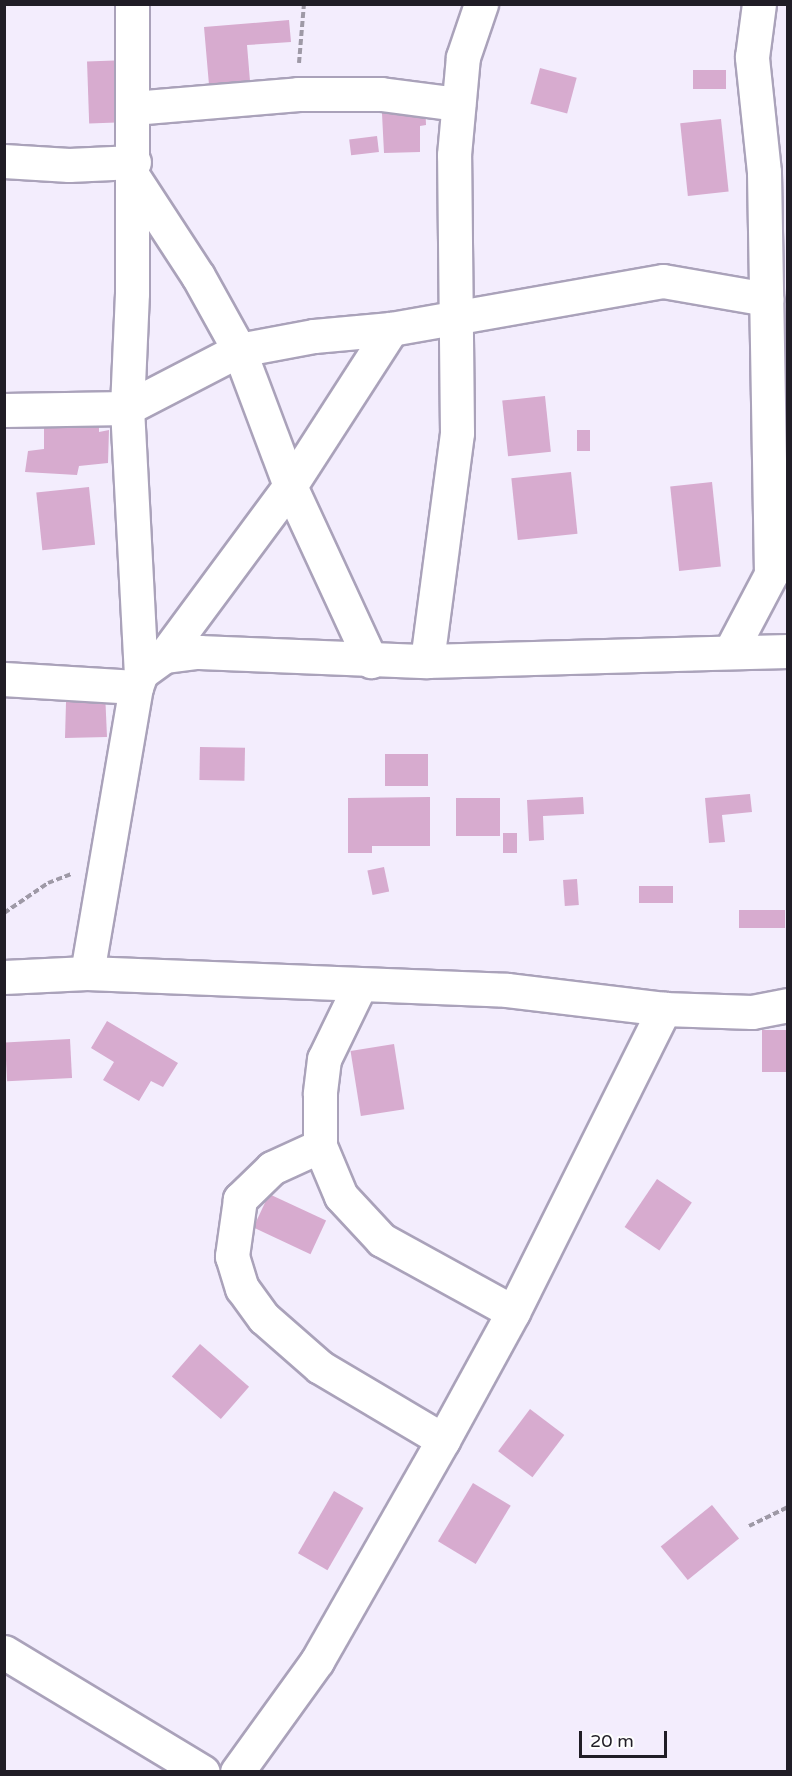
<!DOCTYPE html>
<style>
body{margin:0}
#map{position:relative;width:792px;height:1776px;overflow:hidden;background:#f3edfd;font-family:"Varela Round",sans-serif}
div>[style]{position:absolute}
.building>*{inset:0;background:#d7abcf;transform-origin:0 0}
.path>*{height:4px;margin-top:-2px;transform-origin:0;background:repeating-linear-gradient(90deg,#9e99a6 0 6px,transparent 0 9px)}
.roads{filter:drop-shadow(2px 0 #aaa2ba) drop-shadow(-2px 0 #aaa2ba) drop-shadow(0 2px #aaa2ba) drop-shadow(0 -2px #aaa2ba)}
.minor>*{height:33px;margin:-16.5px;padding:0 16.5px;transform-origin:16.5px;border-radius:16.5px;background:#fff}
span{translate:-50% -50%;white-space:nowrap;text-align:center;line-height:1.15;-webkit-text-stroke:6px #fefefe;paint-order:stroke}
.frame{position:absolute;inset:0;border:6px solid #201d26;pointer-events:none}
.scale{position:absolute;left:579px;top:1731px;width:88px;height:27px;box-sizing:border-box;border:3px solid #201d26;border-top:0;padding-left:8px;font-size:18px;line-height:21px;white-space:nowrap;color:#201d26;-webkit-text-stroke:4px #fefefe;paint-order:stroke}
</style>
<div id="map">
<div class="building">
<div style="clip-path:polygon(289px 20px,291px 42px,247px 45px,250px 81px,209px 85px,204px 27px)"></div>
<div style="left:128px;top:60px;width:62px;height:41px;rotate:88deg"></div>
<div style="left:540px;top:68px;width:38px;height:37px;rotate:15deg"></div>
<div style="left:693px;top:70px;width:33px;height:19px"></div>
<div style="clip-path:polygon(381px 94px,425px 100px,426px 125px,420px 126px,420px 152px,384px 153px)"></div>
<div style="left:721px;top:119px;width:73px;height:41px;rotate:84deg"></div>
<div style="left:377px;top:136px;width:16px;height:28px;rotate:83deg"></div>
<div style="left:545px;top:396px;width:56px;height:43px;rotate:84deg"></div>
<div style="clip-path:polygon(99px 398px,99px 432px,109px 430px,108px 463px,79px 466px,77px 475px,25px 472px,28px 451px,44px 449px,44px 400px)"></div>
<div style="left:577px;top:430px;width:13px;height:21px"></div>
<div style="left:571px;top:472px;width:62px;height:60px;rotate:84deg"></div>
<div style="left:712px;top:482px;width:85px;height:42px;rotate:84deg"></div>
<div style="left:89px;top:487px;width:58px;height:53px;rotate:84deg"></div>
<div style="clip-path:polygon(67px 667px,104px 669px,107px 737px,65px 738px)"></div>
<div style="left:200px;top:747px;width:45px;height:33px;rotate:1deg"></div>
<div style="left:385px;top:754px;width:43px;height:32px"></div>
<div style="clip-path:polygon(750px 794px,752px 812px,722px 815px,725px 842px,709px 843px,705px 798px)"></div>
<div style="clip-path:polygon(430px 797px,430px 846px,372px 846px,372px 853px,348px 853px,348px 798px)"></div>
<div style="clip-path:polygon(583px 797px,584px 814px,543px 816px,544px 840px,529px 841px,527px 800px)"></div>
<div style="left:456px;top:798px;width:44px;height:38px"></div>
<div style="left:503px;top:833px;width:14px;height:20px"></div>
<div style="left:384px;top:867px;width:25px;height:17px;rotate:78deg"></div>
<div style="left:577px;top:879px;width:26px;height:14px;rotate:86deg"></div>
<div style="left:639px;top:886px;width:34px;height:17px"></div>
<div style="left:739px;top:910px;width:46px;height:18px"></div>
<div style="clip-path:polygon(107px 1021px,178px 1063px,163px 1087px,151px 1081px,139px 1101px,103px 1080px,114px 1062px,91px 1048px)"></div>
<div style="left:762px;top:1030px;width:26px;height:42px"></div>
<div style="left:70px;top:1039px;width:39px;height:65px;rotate:87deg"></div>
<div style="left:394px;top:1044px;width:66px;height:44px;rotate:81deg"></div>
<div style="left:657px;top:1179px;width:42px;height:58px;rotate:34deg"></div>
<div style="left:269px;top:1194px;width:63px;height:37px;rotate:25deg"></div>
<div style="left:200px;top:1344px;width:65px;height:43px;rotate:41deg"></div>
<div style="left:530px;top:1409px;width:43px;height:53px;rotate:37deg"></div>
<div style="left:473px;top:1483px;width:44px;height:68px;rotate:31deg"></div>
<div style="left:334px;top:1491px;width:34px;height:72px;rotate:30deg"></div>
<div style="left:712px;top:1505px;width:43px;height:66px;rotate:51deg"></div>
</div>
<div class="path">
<div style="left:299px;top:63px;width:59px;rotate:-85.2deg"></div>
<div style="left:4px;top:913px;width:53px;rotate:-34.3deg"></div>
<div style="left:48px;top:883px;width:26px;rotate:-21deg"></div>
<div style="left:749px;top:1526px;width:43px;rotate:-26deg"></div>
</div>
<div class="roads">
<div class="minor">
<div style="left:132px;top:4px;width:289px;rotate:90deg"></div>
<div style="left:132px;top:293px;width:115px;rotate:92.5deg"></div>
<div style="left:127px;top:408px;width:265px;rotate:87deg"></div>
<div style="left:133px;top:108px;width:166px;rotate:-4.8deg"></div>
<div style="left:298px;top:94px;width:83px"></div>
<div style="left:381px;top:94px;width:78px;rotate:7.4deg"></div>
<div style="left:4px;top:161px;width:65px;rotate:3.5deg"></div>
<div style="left:69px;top:165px;width:65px;rotate:-2.6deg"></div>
<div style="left:134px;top:178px;width:117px;rotate:56.9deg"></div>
<div style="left:198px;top:276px;width:85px;rotate:61deg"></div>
<div style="left:239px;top:350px;width:145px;rotate:69.4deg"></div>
<div style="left:290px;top:486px;width:193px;rotate:65.2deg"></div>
<div style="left:4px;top:410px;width:123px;rotate:-0.9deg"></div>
<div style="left:127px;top:408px;width:126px;rotate:-27.4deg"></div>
<div style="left:239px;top:350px;width:76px;rotate:-10.6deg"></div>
<div style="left:314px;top:336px;width:77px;rotate:-5.2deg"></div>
<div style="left:391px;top:329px;width:276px;rotate:-10deg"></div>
<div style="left:663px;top:281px;width:105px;rotate:9.9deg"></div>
<div style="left:731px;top:650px;width:86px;rotate:-62.2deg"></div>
<div style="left:771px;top:574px;width:402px;rotate:-91deg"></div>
<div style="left:764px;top:172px;width:116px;rotate:-96deg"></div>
<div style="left:752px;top:57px;width:53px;rotate:-82.5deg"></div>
<div style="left:164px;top:656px;width:212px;rotate:-53.5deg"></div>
<div style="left:290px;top:486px;width:187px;rotate:-57.2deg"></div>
<div style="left:427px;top:661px;width:230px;rotate:-82.5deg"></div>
<div style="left:457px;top:433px;width:278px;rotate:-90.6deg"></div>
<div style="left:454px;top:155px;width:98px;rotate:-84.8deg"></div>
<div style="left:463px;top:57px;width:56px;rotate:-71.2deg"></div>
<div style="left:4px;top:679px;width:132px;rotate:3.5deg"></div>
<div style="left:87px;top:973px;width:290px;rotate:-80.3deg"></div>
<div style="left:136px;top:687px;width:15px;rotate:-70deg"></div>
<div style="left:141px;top:673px;width:29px;rotate:-36deg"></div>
<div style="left:164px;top:656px;width:35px;rotate:-7deg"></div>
<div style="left:199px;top:652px;width:228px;rotate:2.3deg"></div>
<div style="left:427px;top:661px;width:361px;rotate:-1.6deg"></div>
<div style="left:4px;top:977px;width:83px;rotate:-2.8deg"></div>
<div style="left:87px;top:973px;width:420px;rotate:2.3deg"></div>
<div style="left:507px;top:990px;width:158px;rotate:6.9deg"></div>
<div style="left:664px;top:1009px;width:88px;rotate:2deg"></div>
<div style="left:752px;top:1012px;width:37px;rotate:-11deg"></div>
<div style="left:360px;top:985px;width:82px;rotate:115.9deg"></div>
<div style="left:324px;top:1059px;width:35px;rotate:97deg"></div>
<div style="left:320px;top:1094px;width:52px;rotate:90deg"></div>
<div style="left:320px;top:1146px;width:54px;rotate:67.2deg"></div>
<div style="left:341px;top:1196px;width:60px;rotate:47deg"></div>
<div style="left:382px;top:1240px;width:149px;rotate:28.8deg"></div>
<div style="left:320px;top:1146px;width:53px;rotate:155.4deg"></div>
<div style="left:272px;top:1168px;width:45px;rotate:135.9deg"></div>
<div style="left:240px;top:1199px;width:58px;rotate:98deg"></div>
<div style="left:232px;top:1256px;width:34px;rotate:73deg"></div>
<div style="left:242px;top:1288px;width:37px;rotate:54deg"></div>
<div style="left:264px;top:1318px;width:74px;rotate:41.2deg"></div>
<div style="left:320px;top:1367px;width:143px;rotate:30.7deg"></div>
<div style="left:4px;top:1652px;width:232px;rotate:31.1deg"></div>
<div style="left:237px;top:1772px;width:137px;rotate:-54.2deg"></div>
<div style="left:317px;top:1661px;width:254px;rotate:-60.3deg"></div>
<div style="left:443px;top:1440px;width:146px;rotate:-61.3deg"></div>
<div style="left:513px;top:1312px;width:339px;rotate:-63.5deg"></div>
</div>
</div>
<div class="frame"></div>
<div class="scale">20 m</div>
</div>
